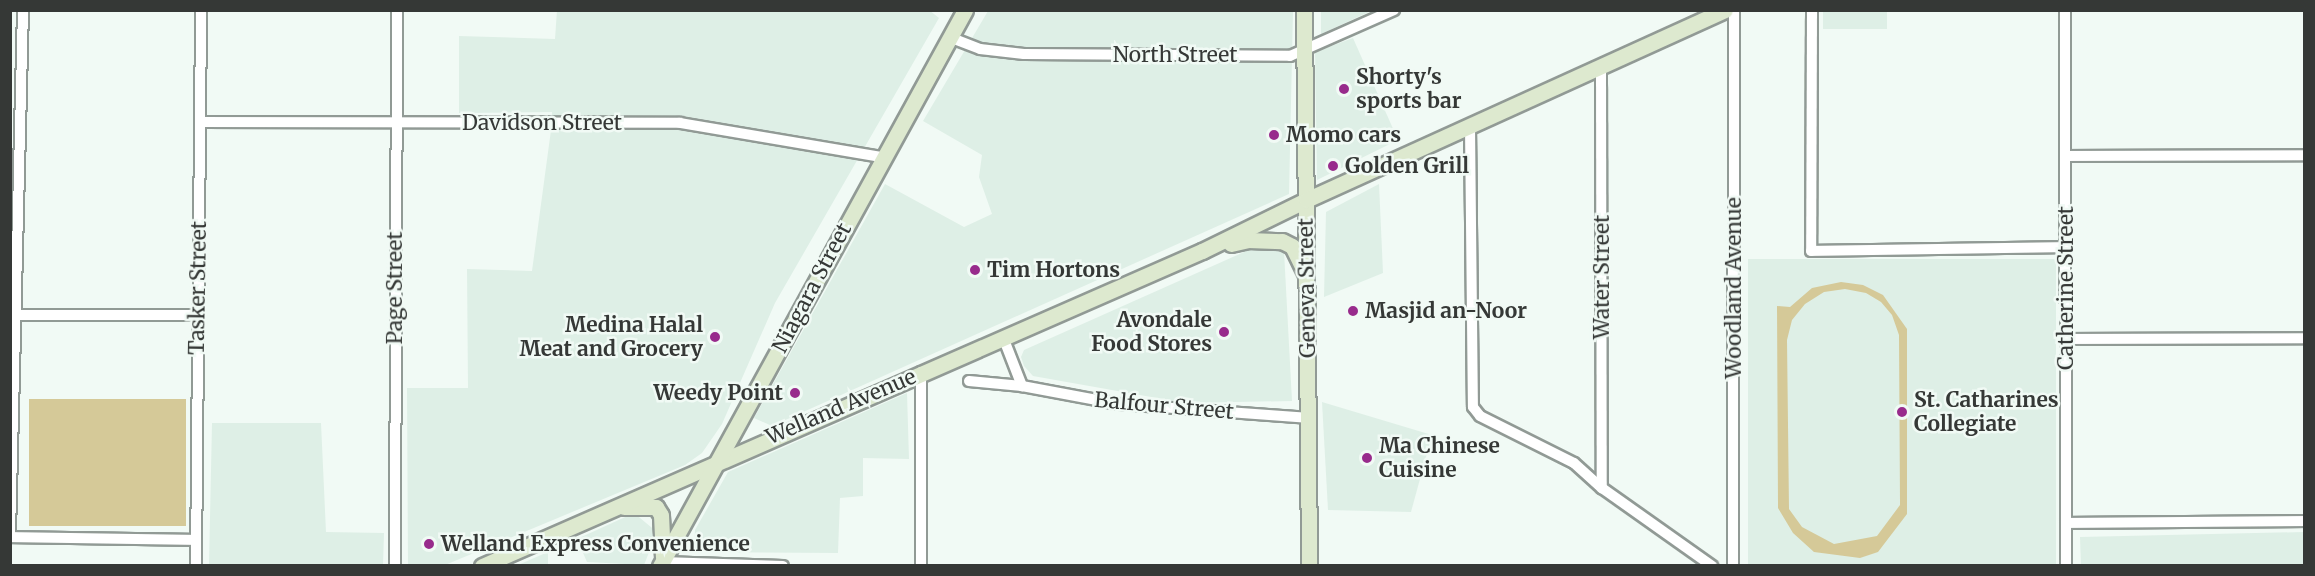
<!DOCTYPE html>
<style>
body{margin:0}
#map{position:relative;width:2315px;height:576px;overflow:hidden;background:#f1faf5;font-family:Merriweather,serif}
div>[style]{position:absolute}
.built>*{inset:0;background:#deefe6;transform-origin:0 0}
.green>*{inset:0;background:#d5c998;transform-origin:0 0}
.roads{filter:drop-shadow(2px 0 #919a95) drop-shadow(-2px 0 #919a95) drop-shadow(0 2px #919a95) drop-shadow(0 -2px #919a95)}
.minor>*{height:10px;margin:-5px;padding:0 5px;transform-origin:5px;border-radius:5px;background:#fff}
.secondary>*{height:15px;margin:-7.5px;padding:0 7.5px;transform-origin:7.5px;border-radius:7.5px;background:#dde9cf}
.dots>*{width:16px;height:16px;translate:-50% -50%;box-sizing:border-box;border:3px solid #f1faf5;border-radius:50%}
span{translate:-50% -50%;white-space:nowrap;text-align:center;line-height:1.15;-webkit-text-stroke:5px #f1faf5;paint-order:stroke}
.street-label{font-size:21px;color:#353836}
.poi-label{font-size:21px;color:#353836;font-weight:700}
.left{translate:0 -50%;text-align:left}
.right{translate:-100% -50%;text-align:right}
.frame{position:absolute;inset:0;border:12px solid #353836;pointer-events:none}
</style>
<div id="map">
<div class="built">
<div style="clip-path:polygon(557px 10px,929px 10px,939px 18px,775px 303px,722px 424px,702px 453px,685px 465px,445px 565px,408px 565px,407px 388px,468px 388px,467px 269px,532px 271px,551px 130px,552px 112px,459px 113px,459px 36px,555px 39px)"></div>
<div style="clip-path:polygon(988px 11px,1293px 11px,1289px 194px,772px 426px,754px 418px,885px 184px,964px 227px,992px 214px,979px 177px,982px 155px,923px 121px)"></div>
<div style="clip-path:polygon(1321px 11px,1321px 10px,1371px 11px,1321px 34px)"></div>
<div style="left:1823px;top:11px;width:64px;height:18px"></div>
<div style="clip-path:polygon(1353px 38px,1398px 140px,1317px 180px,1315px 52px)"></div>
<div style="clip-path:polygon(1379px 184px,1383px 273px,1324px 297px,1326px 212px)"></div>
<div style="clip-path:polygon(1271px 240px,1284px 251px,1292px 401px,1185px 403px,1033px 376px,1024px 366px,1021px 357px,1024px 350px)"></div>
<div style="left:2056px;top:259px;width:306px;height:308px;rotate:90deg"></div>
<div style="clip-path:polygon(907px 393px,909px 459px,863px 458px,863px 496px,840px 498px,838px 553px,694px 552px,695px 530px,728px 472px)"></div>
<div style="clip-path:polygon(1322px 402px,1432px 435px,1411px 512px,1328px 510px)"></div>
<div style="clip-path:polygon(212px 423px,321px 423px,326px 532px,384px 533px,383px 565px,209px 565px)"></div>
<div style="clip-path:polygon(634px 513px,657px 532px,644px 565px,587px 562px,577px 539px)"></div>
<div style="clip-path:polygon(2304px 532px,2304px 565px,2081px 565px,2080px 537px)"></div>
<div style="clip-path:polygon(548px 552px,548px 565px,518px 565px)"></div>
</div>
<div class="green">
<div style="clip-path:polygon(evenodd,1841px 282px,1863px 285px,1883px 295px,1907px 329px,1907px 514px,1878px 552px,1860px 558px,1814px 552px,1793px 533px,1778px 508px,1777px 306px,1790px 307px,1812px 288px,1841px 282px,1845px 289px,1866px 293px,1881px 302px,1892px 315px,1899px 335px,1900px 505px,1877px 536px,1834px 544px,1802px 527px,1789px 509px,1787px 340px,1792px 320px,1805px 304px,1824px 292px,1845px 289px)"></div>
<div style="left:29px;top:399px;width:157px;height:127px"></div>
</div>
<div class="roads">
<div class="minor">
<div style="left:1812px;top:10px;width:241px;rotate:90.2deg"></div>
<div style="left:1811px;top:251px;width:255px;rotate:-0.9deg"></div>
<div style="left:2065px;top:10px;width:556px;rotate:89.9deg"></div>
<div style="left:949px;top:37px;width:33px;rotate:21deg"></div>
<div style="left:980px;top:49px;width:44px;rotate:6.5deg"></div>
<div style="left:1024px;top:54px;width:266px;rotate:0.4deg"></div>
<div style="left:1290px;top:56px;width:114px;rotate:-23.9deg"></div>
<div style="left:1601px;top:67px;width:421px;rotate:89.9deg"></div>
<div style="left:200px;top:122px;width:480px;rotate:0.1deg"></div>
<div style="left:680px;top:123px;width:205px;rotate:9.6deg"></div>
<div style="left:1470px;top:127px;width:280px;rotate:89.4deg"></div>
<div style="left:1473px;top:407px;width:11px;rotate:52deg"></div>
<div style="left:1480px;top:416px;width:105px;rotate:26.6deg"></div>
<div style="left:1574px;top:463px;width:38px;rotate:42deg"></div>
<div style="left:1602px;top:488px;width:135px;rotate:35.3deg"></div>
<div style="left:2066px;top:156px;width:238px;rotate:-0.2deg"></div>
<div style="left:10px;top:315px;width:187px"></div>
<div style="left:1003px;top:337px;width:53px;rotate:68.8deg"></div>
<div style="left:2066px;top:339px;width:238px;rotate:-0.2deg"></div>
<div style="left:969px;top:381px;width:53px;rotate:5.4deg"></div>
<div style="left:1022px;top:386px;width:98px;rotate:10.6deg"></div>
<div style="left:1118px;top:404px;width:191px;rotate:4.2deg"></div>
<div style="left:2066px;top:523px;width:238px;rotate:-0.5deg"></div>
<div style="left:10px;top:534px;width:524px;rotate:-88.58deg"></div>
<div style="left:10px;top:537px;width:186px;rotate:0.9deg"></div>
<div style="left:663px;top:562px;width:120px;rotate:1.9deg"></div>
<div style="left:196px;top:566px;width:556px;rotate:-89.48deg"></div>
<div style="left:395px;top:566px;width:556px;rotate:-89.79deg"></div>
<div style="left:921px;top:566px;width:194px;rotate:-90deg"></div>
<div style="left:1733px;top:566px;width:556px;rotate:-89.9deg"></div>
</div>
<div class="secondary">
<div style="left:1304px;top:10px;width:556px;rotate:89.48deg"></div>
<div style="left:1231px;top:244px;width:17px;rotate:-13deg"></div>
<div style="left:1248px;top:240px;width:34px;rotate:2deg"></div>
<div style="left:1282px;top:241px;width:11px;rotate:27deg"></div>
<div style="left:1292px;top:246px;width:30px;rotate:64deg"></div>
<div style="left:624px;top:507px;width:32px"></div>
<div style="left:656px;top:507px;width:9px;rotate:58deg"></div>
<div style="left:661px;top:515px;width:42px;rotate:87.3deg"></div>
<div style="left:482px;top:566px;width:786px;rotate:-23.63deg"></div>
<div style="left:1202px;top:251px;width:116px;rotate:-26.1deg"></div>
<div style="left:1306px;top:200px;width:460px;rotate:-24.4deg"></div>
<div style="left:660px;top:566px;width:634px;rotate:-61.25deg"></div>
</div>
</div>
<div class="dots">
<div style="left:1344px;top:89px;background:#982b8c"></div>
<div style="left:1274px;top:135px;background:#982b8c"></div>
<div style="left:1333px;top:166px;background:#982b8c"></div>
<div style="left:975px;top:270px;background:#982b8c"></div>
<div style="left:1353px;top:311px;background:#982b8c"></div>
<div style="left:1224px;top:332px;background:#982b8c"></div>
<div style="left:715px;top:337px;background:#982b8c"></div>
<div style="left:795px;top:393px;background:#982b8c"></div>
<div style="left:1902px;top:412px;background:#982b8c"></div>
<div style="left:1367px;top:458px;background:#982b8c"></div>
<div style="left:429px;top:544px;background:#982b8c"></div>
</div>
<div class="street-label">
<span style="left:1175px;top:55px">North Street</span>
<span style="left:542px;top:123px">Davidson Street</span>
<span style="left:1602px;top:277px;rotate:-90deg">Water Street</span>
<span style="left:198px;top:288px;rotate:-89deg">Tasker Street</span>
<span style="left:395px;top:288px;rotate:-90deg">Page Street</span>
<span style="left:812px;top:288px;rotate:-62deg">Niagara Street</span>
<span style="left:1307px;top:288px;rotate:-91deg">Geneva Street</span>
<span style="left:1734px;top:288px;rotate:-90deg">Woodland Avenue</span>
<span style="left:2066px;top:288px;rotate:-90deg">Catherine Street</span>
<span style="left:1164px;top:406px;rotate:5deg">Balfour Street</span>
<span style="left:841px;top:407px;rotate:-23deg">Welland Avenue</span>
</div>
<div class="poi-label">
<span class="left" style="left:1356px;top:89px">Shorty's<br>sports bar</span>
<span class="left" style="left:1286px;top:135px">Momo cars</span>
<span class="left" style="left:1345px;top:166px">Golden Grill</span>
<span class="left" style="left:987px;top:270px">Tim Hortons</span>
<span class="left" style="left:1365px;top:311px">Masjid an-Noor</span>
<span class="right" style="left:1212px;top:332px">Avondale<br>Food Stores</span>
<span class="right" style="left:703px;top:337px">Medina Halal<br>Meat and Grocery</span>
<span class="right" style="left:783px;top:393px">Weedy Point</span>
<span class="left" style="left:1914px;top:412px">St. Catharines<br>Collegiate</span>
<span class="left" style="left:1379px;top:458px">Ma Chinese<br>Cuisine</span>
<span class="left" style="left:441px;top:544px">Welland Express Convenience</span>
</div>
<div class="frame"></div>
</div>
